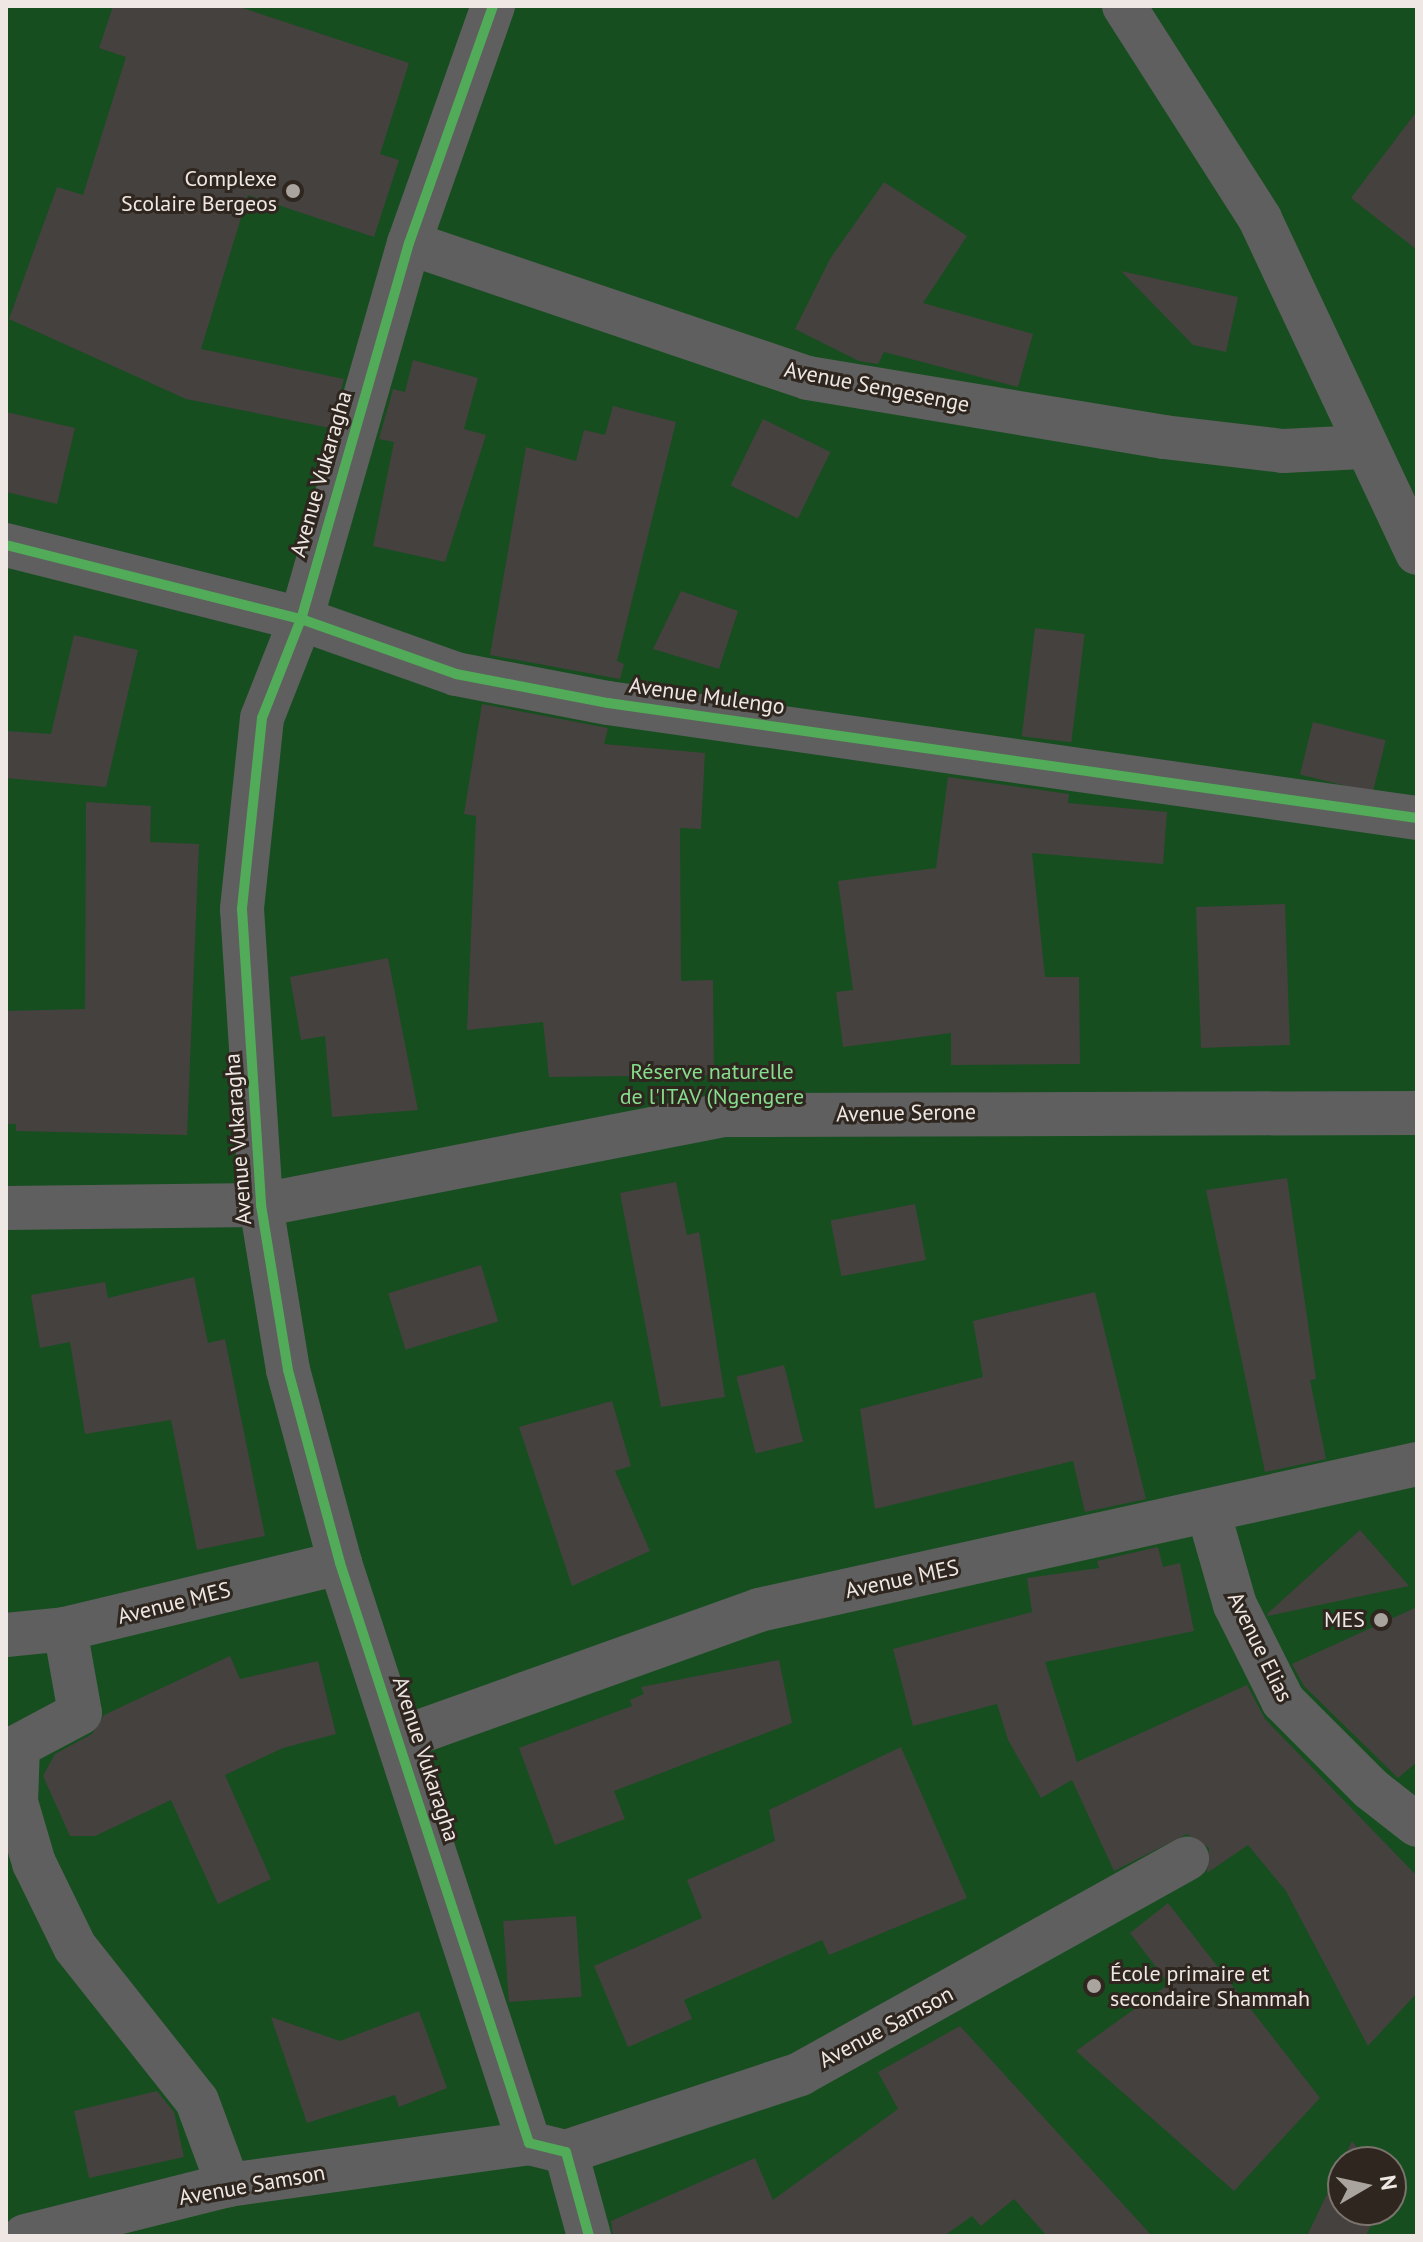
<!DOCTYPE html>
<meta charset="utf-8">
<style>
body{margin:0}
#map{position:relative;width:1423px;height:2242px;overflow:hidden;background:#2c2722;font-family:"PT Sans",sans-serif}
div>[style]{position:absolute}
.green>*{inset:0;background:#164e1f}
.building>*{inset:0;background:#45413e;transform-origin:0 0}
.minor>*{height:44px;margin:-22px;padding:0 22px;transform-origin:22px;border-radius:22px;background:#5e5f5e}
.cycleway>*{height:10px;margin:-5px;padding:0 5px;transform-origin:5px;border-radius:5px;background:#51ab58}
.dots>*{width:22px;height:22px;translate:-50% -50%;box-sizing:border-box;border:4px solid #2f261f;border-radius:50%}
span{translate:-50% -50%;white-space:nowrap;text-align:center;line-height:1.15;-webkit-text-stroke:6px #2f261f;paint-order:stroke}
.poi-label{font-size:22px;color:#eee7e3}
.right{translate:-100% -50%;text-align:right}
.left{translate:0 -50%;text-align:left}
.street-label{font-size:22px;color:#eee7e3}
.park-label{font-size:22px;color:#86dd8d}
.frame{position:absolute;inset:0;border:8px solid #eee7e3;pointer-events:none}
.north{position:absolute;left:1327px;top:2146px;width:80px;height:80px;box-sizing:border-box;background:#2f261f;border:2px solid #7b736d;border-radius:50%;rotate:81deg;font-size:22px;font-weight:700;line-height:32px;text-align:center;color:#eee7e3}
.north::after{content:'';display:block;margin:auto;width:28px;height:36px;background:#aaa49f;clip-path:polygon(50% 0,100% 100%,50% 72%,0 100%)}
</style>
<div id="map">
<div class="green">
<div style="clip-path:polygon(evenodd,6px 6px,1417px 6px,1417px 2236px,6px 2236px,6px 6px,1343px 2162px,1391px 2162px,1391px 2210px,1343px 2210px,1343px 2162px)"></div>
</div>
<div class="building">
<div style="clip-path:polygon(113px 6px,237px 6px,409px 63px,380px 154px,399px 160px,374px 237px,248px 195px,201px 349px,344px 379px,330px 428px,186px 399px,9px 319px,57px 187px,83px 195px,126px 57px,99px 48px)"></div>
<div style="clip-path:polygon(1417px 111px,1417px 250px,1351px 198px)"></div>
<div style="clip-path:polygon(884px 182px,967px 236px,923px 303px,1033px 334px,1018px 387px,884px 352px,878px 364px,859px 361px,795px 329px,830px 259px)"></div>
<div style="clip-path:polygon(1121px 271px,1238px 297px,1226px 352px,1193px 345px)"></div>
<div style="clip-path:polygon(413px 360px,478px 378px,464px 429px,486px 435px,445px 562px,373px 546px,394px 442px,379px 439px,393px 389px,405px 392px)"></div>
<div style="clip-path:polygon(613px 406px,676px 422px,617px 661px,624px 664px,620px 679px,490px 655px,526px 447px,576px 461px,584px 430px,605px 435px)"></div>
<div style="clip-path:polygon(6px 412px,75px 428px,57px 504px,6px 492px)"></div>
<div style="left:763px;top:419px;width:75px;height:74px;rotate:26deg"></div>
<div style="clip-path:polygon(681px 591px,738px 611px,719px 669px,653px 649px)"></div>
<div style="left:1035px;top:628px;width:50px;height:109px;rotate:7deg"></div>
<div style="clip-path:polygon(74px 635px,138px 650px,106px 787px,6px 778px,6px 731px,51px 734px)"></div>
<div style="clip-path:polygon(482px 704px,608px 728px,604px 744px,705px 753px,701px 829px,680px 828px,681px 981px,713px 980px,714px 1075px,549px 1077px,543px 1022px,467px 1030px,476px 816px,464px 814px)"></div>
<div style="left:1313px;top:722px;width:75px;height:54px;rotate:14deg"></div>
<div style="clip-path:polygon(948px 777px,1069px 794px,1068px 803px,1167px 812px,1163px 864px,1032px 853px,1045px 977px,1079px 977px,1080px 1064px,951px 1065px,951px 1033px,843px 1047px,836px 992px,853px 990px,838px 881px,936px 868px)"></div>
<div style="clip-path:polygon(86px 802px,151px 806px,150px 842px,199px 844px,187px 1135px,16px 1131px,16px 1124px,6px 1124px,6px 1011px,85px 1009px)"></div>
<div style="left:1285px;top:904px;width:141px;height:89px;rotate:88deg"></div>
<div style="clip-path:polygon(388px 958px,418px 1110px,332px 1117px,325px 1036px,301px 1040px,290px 977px)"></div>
<div style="clip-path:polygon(1287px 1178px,1316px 1379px,1310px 1380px,1326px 1459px,1265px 1472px,1206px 1190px)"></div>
<div style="clip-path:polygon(676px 1182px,687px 1235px,699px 1232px,725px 1397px,661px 1407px,620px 1193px)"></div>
<div style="left:915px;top:1204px;width:57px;height:86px;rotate:79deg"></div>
<div style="left:481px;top:1265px;width:59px;height:97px;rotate:73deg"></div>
<div style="clip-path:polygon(194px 1277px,208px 1343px,225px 1339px,265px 1536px,197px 1550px,171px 1420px,85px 1434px,70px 1342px,40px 1348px,31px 1295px,105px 1282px,108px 1298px)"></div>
<div style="clip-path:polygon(1095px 1292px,1146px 1499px,1085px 1512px,1073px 1461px,875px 1509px,860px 1409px,983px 1377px,973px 1321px)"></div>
<div style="left:784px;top:1365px;width:79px;height:49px;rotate:76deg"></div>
<div style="clip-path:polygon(612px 1401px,631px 1466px,615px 1471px,650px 1551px,572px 1586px,519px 1427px)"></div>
<div style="clip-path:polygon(1360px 1530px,1409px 1586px,1268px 1616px,1267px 1614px)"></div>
<div style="clip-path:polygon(1158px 1547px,1163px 1567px,1180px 1563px,1194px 1631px,1045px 1662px,1077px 1762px,1247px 1685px,1265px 1719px,1417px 1876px,1417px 1993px,1368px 2046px,1286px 1891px,1248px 1845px,1207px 1873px,1209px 1848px,1187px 1834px,1114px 1871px,1072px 1780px,1041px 1798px,1008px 1740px,997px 1704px,913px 1726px,893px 1649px,1032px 1612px,1027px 1578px,1099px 1568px,1097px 1561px)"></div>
<div style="clip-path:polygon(1417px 1607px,1417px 1762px,1398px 1778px,1304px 1686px,1292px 1664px)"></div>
<div style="clip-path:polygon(230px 1656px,240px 1679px,318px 1661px,336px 1734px,283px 1748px,225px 1775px,271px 1879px,218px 1904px,171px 1800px,95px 1836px,70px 1836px,43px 1776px,55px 1754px,92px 1734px,104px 1715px)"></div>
<div style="clip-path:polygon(779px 1660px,792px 1723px,614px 1791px,625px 1819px,555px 1845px,519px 1748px,632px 1706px,630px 1700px,644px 1694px,641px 1687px)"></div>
<div style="clip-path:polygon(901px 1747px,967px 1898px,829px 1955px,822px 1940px,684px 2000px,692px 2019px,628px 2047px,594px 1966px,702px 1918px,687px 1880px,775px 1841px,769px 1810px)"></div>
<div style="clip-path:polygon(1168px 1903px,1320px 2098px,1234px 2191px,1076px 2051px,1169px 1984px,1130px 1933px)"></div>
<div style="left:576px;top:1916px;width:81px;height:73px;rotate:86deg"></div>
<div style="clip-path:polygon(419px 2011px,447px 2088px,399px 2107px,395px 2095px,307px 2123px,271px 2017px,340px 2041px)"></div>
<div style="clip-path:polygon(960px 2026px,1152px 2236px,1047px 2236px,1014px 2199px,981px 2226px,972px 2216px,944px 2236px,613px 2236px,611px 2221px,755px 2158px,773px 2200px,898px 2109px,878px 2072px)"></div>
<div style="clip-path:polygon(157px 2091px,174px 2112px,184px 2157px,89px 2178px,74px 2111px)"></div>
<div style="clip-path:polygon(1352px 2141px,1369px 2162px,1343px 2162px,1343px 2210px,1378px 2210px,1366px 2236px,1307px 2236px)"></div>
</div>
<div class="minor">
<div style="left:493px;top:6px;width:251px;rotate:109.5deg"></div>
<div style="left:409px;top:243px;width:391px;rotate:106deg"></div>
<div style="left:301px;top:619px;width:106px;rotate:111.5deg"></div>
<div style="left:262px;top:718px;width:192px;rotate:96deg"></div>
<div style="left:242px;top:909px;width:297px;rotate:86.3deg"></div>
<div style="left:261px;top:1205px;width:167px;rotate:80.7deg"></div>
<div style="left:288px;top:1370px;width:200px;rotate:74.9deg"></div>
<div style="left:340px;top:1563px;width:610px;rotate:71.95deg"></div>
<div style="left:529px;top:2143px;width:38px;rotate:14deg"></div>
<div style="left:566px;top:2152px;width:87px;rotate:74.7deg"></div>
<div style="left:1124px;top:6px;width:253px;rotate:57.4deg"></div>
<div style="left:1260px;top:219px;width:369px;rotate:64.8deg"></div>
<div style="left:409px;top:243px;width:421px;rotate:18.7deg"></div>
<div style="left:808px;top:378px;width:361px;rotate:9.4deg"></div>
<div style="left:1164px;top:437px;width:120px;rotate:6.7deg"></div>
<div style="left:1283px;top:451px;width:80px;rotate:-2.9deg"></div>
<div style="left:6px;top:545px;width:304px;rotate:14.1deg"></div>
<div style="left:301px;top:619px;width:164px;rotate:19.5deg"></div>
<div style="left:456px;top:674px;width:155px;rotate:10.8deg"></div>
<div style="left:608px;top:703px;width:817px;rotate:8.09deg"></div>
<div style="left:6px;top:1208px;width:255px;rotate:-0.7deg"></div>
<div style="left:261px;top:1205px;width:472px;rotate:-11deg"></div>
<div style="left:724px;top:1115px;width:693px;rotate:-0.17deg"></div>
<div style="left:1208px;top:1511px;width:98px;rotate:74deg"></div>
<div style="left:1235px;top:1605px;width:107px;rotate:63.4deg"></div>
<div style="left:1283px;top:1701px;width:124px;rotate:45deg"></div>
<div style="left:1371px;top:1789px;width:58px;rotate:38deg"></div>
<div style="left:65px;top:1629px;width:85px;rotate:79.9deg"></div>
<div style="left:80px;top:1713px;width:70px;rotate:152deg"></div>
<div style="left:18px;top:1746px;width:56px;rotate:92deg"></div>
<div style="left:16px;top:1802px;width:64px;rotate:73.6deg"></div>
<div style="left:34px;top:1863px;width:93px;rotate:64deg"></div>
<div style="left:75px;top:1947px;width:196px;rotate:51.6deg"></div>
<div style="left:197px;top:2101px;width:90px;rotate:69.7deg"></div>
<div style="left:6px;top:1635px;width:59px;rotate:-5.8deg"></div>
<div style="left:65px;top:1629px;width:283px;rotate:-13.5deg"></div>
<div style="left:399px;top:1739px;width:382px;rotate:-19.7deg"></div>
<div style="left:759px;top:1610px;width:674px;rotate:-12.51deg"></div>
<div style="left:566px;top:2152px;width:247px;rotate:-18.4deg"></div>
<div style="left:800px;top:2074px;width:443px;rotate:-29.1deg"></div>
<div style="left:25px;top:2236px;width:209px;rotate:-14.1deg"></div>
<div style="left:228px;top:2185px;width:304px;rotate:-7.9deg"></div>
</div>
<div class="cycleway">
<div style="left:493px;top:6px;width:251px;rotate:109.5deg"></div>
<div style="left:409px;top:243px;width:391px;rotate:106deg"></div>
<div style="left:301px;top:619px;width:106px;rotate:111.5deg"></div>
<div style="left:262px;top:718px;width:192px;rotate:96deg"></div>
<div style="left:242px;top:909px;width:297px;rotate:86.3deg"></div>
<div style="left:261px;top:1205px;width:167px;rotate:80.7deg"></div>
<div style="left:288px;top:1370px;width:200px;rotate:74.9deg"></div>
<div style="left:340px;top:1563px;width:610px;rotate:71.95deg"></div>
<div style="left:529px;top:2143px;width:38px;rotate:14deg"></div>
<div style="left:566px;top:2152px;width:87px;rotate:74.7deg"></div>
<div style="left:6px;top:545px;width:304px;rotate:14.1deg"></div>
<div style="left:301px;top:619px;width:164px;rotate:19.5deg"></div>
<div style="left:456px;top:674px;width:155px;rotate:10.8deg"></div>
<div style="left:608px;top:703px;width:817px;rotate:8.09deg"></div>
</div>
<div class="dots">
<div style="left:293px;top:191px;background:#aaa49f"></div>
<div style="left:1381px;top:1620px;background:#aaa49f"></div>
<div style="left:1094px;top:1986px;background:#aaa49f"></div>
</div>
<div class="poi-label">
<span class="right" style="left:277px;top:191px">Complexe<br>Scolaire Bergeos</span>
<span class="right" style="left:1365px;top:1620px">MES</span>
<span class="left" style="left:1110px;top:1986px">École primaire et<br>secondaire Shammah</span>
</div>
<div class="street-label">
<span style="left:877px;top:387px;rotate:11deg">Avenue Sengesenge</span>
<span style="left:321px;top:474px;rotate:-74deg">Avenue Vukaragha</span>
<span style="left:707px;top:696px;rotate:8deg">Avenue Mulengo</span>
<span style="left:906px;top:1113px;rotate:-1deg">Avenue Serone</span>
<span style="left:238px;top:1139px;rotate:-94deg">Avenue Vukaragha</span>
<span style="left:902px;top:1579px;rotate:-12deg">Avenue MES</span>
<span style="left:174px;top:1603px;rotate:-14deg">Avenue MES</span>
<span style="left:1260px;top:1647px;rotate:64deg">Avenue Elias</span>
<span style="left:426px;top:1759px;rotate:72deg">Avenue Vukaragha</span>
<span style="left:886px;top:2027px;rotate:-28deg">Avenue Samson</span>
<span style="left:252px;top:2185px;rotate:-10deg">Avenue Samson</span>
</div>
<div class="park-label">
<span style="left:712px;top:1084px">Réserve naturelle<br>de l'ITAV (Ngengere</span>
</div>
<div class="frame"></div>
<div class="north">N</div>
</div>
